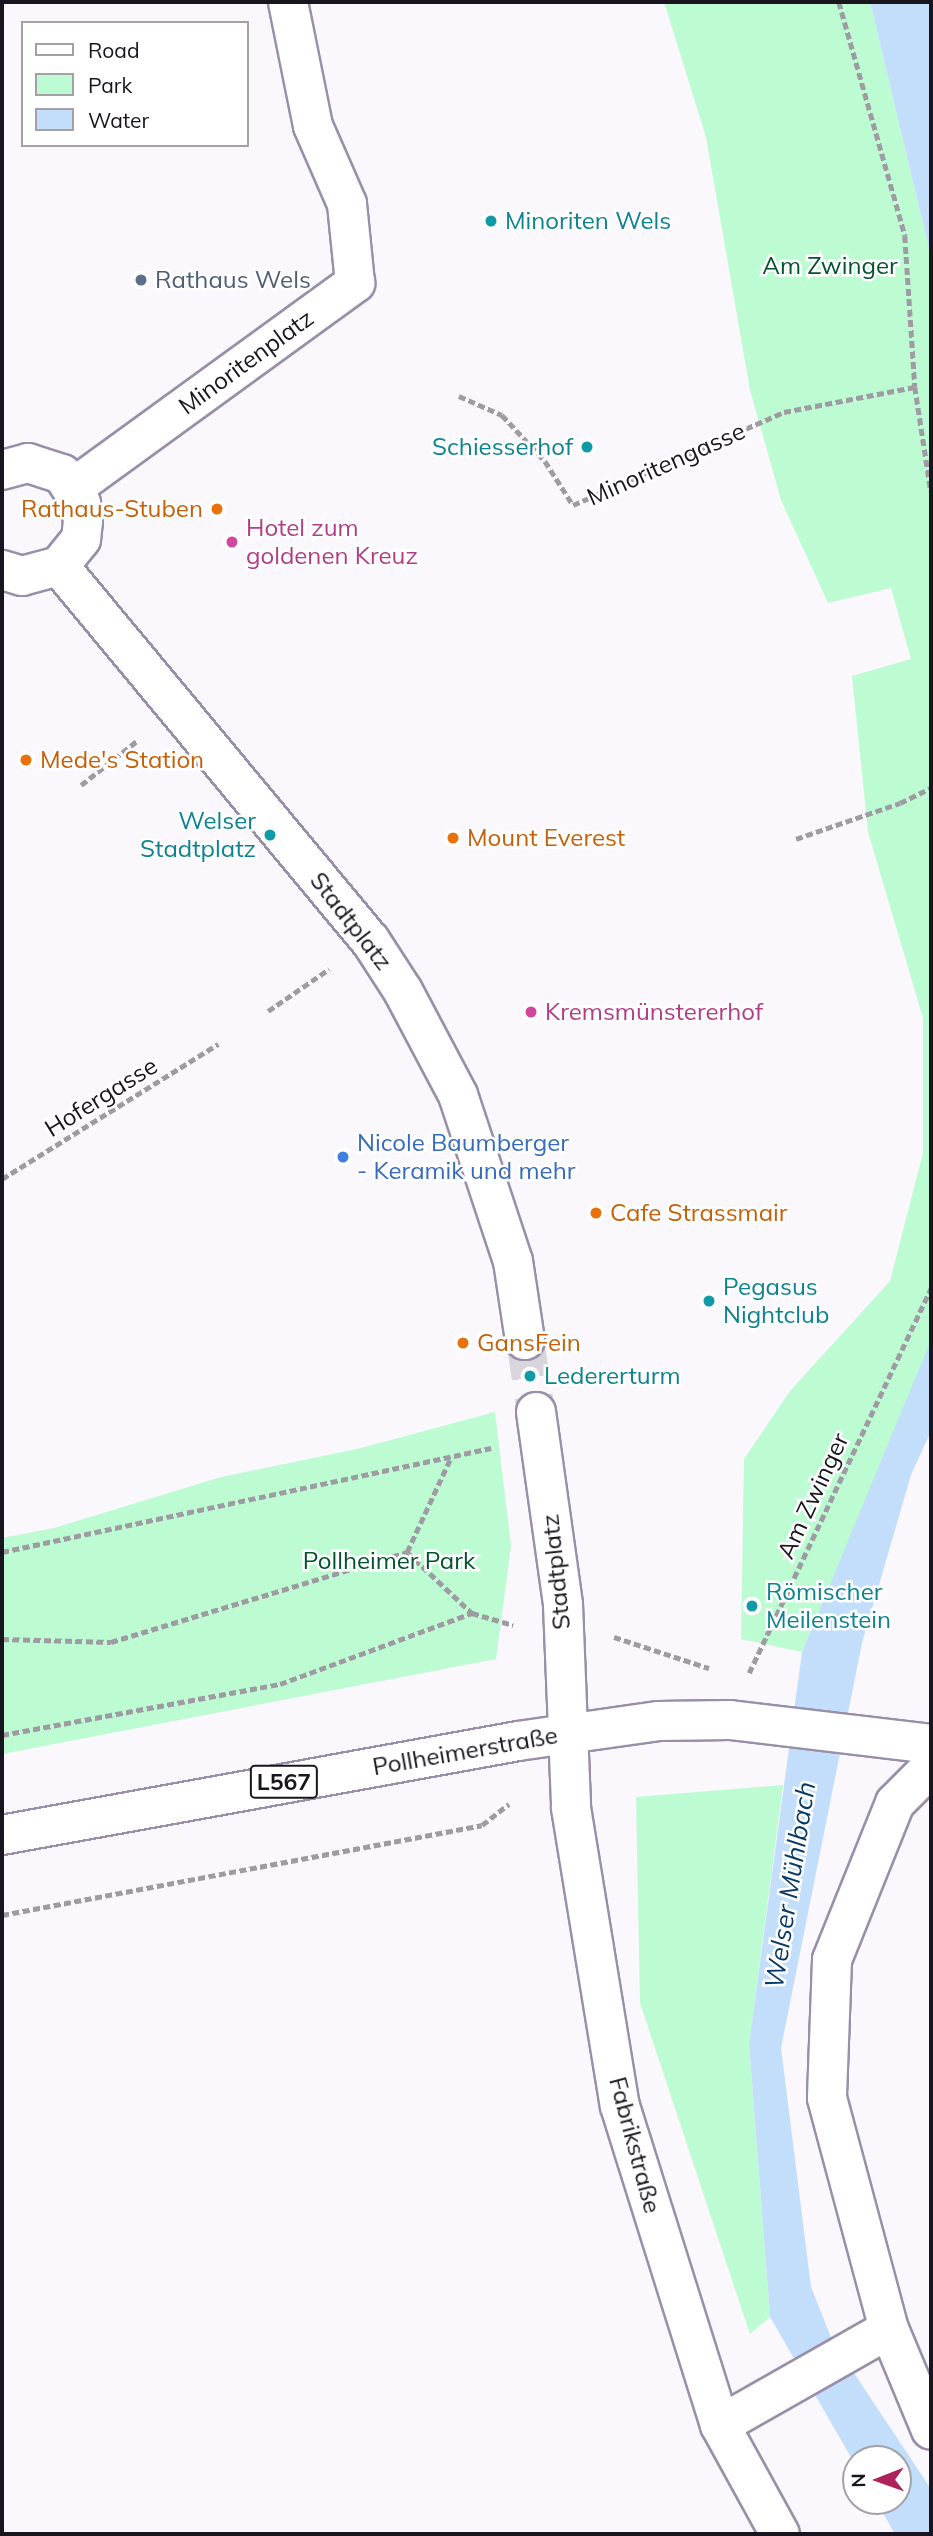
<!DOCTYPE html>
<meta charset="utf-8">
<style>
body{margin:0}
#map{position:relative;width:933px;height:2536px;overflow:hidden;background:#faf7fd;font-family:Mulish,sans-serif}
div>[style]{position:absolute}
.green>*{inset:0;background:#bdfbd2}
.water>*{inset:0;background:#c3defb}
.minor-tunnel>*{height:38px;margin-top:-19px;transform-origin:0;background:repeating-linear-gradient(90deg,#d8d5dc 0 38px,transparent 0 57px)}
.path>*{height:4.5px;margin-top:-2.25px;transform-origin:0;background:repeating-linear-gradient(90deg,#9f9ba2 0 7px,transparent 0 10.5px)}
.roads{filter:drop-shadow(2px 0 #998fa8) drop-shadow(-2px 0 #998fa8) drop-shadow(0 2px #998fa8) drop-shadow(0 -2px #998fa8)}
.pedestrian>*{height:38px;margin:-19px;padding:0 19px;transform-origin:19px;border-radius:19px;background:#fff}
.minor>*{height:38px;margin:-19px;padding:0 19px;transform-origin:19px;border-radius:19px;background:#fff}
.primary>*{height:38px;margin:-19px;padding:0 19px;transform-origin:19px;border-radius:19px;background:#fff}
.dots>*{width:19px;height:19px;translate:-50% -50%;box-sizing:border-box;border:4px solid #fff;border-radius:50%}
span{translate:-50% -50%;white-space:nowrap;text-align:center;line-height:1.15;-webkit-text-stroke:5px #fff;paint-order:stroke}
.shield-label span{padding:2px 5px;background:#fff;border:2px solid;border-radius:5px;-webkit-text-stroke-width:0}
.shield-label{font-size:23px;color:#19151e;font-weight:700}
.culture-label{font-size:24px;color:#0d838f}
.left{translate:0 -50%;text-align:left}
.right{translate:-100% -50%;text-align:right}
.park-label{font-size:24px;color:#05532e}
.service-label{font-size:24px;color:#4e5e75}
.street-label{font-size:24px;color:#19151e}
.food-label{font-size:24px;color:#c56008}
.hotel-label{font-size:24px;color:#b23c85}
.shop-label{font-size:24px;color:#366cbe}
.water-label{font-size:26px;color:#093a67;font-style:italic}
.frame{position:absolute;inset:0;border:4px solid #19151e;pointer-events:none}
.legend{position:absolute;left:21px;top:21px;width:228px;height:126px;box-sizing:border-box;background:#fff;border:2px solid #a3a1a5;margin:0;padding:9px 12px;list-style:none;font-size:21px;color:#19151e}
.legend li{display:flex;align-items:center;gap:14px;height:35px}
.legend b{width:35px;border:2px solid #a3a1a5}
.north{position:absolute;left:842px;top:2445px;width:70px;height:70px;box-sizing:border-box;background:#fff;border:2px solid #a3a1a5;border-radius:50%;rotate:269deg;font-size:19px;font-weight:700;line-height:28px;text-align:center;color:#19151e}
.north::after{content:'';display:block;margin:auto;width:24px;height:32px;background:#ae215b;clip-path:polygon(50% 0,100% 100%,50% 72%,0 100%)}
</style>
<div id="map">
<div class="green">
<div style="clip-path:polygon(664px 2px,870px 2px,931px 257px,931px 1347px,802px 1652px,741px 1639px,744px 1459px,790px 1391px,890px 1281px,923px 1153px,923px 1018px,868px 832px,852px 676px,911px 659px,891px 588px,828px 603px,781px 500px,750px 390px,706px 137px)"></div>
<div style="clip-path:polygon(495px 1412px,511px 1546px,496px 1659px,2px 1754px,2px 1538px,54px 1528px,221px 1477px,357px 1449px)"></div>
<div style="clip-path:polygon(783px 1785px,749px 2044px,770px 2317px,750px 2334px,640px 2003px,636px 1797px)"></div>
</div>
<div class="water">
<div style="clip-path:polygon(870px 2px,931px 2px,931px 257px)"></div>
<div style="clip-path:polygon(931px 1340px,931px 1431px,911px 1475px,862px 1643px,781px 2048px,811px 2287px,832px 2340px,931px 2489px,931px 2534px,895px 2534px,876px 2501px,898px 2501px,898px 2459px,856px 2459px,856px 2466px,770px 2317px,749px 2044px,802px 1652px)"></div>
</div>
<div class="minor-tunnel">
<div style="left:525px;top:1340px;width:73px;rotate:81.3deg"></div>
</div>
<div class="path">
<div style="left:839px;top:2px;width:243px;rotate:74.2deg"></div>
<div style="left:905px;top:236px;width:151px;rotate:86.2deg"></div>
<div style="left:915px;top:387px;width:105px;rotate:81.3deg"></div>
<div style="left:459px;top:396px;width:47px;rotate:23.8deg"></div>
<div style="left:502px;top:415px;width:63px;rotate:46.9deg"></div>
<div style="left:545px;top:461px;width:52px;rotate:57.5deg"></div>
<div style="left:573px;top:505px;width:231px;rotate:-23.8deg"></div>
<div style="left:784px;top:412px;width:133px;rotate:-10.8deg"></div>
<div style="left:81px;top:785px;width:73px;rotate:-38.3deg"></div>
<div style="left:796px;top:839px;width:110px;rotate:-19.1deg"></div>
<div style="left:900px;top:803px;width:34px;rotate:-26deg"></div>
<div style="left:268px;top:1011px;width:74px;rotate:-34.5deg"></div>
<div style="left:2px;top:1179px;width:255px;rotate:-32deg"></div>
<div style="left:2px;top:1552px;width:500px;rotate:-12deg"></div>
<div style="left:407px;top:1552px;width:89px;rotate:43.2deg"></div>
<div style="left:614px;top:1637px;width:100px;rotate:18.1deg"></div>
<div style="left:2px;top:1639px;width:109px;rotate:1.6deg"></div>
<div style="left:111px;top:1642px;width:309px;rotate:-16.9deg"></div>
<div style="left:407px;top:1552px;width:105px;rotate:-65.1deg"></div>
<div style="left:749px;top:1673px;width:426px;rotate:-64.7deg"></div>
<div style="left:2px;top:1735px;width:283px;rotate:-10.4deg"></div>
<div style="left:280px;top:1684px;width:205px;rotate:-20.3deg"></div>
<div style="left:472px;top:1613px;width:43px;rotate:16.3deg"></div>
<div style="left:2px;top:1915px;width:488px;rotate:-10.6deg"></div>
<div style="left:482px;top:1825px;width:34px;rotate:-38deg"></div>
</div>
<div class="roads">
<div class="pedestrian">
<div style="left:288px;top:2px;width:126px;rotate:78.6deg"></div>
<div style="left:313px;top:126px;width:85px;rotate:66.4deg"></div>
</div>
<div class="minor">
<div style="left:2px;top:470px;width:27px;rotate:-15deg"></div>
<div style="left:28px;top:463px;width:36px;rotate:18deg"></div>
<div style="left:62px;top:474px;width:35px;rotate:57deg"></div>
<div style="left:81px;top:503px;width:18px;rotate:84deg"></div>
<div style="left:83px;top:521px;width:18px;rotate:96deg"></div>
<div style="left:81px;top:539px;width:35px;rotate:129deg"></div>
<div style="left:59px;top:566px;width:38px;rotate:165deg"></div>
<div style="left:22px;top:576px;width:21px;rotate:-163deg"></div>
<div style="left:73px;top:488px;width:349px;rotate:-36deg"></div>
<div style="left:355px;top:283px;width:79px;rotate:-95.8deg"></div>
<div style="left:59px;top:566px;width:486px;rotate:50.3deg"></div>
<div style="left:370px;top:940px;width:61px;rotate:57.1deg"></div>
<div style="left:403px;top:991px;width:118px;rotate:62.1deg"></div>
<div style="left:458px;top:1095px;width:175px;rotate:71.7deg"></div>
<div style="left:513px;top:1261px;width:80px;rotate:81.4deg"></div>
<div style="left:536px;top:1412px;width:195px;rotate:82deg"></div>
<div style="left:563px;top:1605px;width:203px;rotate:87.7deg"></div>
<div style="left:571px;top:1808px;width:302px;rotate:80.7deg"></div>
<div style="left:620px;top:2106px;width:334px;rotate:72.6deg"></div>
<div style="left:720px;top:2425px;width:124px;rotate:61.2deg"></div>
<div style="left:931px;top:1767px;width:51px;rotate:135deg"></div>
<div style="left:895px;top:1803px;width:169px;rotate:111.9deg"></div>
<div style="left:832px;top:1960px;width:138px;rotate:92.1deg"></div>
<div style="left:827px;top:2098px;width:239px;rotate:75deg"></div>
<div style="left:889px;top:2329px;width:109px;rotate:67.4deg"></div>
<div style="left:720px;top:2425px;width:194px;rotate:-29.6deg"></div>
</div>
<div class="primary">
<div style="left:2px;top:1835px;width:524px;rotate:-10.32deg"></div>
<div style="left:518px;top:1741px;width:141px;rotate:-8.1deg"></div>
<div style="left:658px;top:1721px;width:72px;rotate:-0.8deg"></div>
<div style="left:730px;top:1720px;width:202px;rotate:6.8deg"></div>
</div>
</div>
<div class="dots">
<div style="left:491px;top:221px;background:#0f9aa8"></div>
<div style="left:141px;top:280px;background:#5c6f8a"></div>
<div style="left:587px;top:447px;background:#0f9aa8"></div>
<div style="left:217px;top:509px;background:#e8710a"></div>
<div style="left:232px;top:542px;background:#d1479c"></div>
<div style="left:26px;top:760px;background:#e8710a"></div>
<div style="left:270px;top:835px;background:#0f9aa8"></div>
<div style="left:453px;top:838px;background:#e8710a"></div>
<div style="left:531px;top:1012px;background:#d1479c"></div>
<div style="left:343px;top:1157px;background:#3f7fe0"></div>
<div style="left:596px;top:1213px;background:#e8710a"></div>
<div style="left:709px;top:1301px;background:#0f9aa8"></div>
<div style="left:463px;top:1343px;background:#e8710a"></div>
<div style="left:530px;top:1376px;background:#0f9aa8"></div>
<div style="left:752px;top:1606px;background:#0f9aa8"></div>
</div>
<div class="shield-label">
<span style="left:284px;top:1782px">L567</span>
</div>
<div class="culture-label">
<span class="left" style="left:505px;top:221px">Minoriten Wels</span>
<span class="right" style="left:573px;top:447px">Schiesserhof</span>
<span class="right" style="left:256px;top:835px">Welser<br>Stadtplatz</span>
<span class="left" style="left:723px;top:1301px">Pegasus<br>Nightclub</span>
<span class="left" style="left:544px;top:1376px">Ledererturm</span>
<span class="left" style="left:766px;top:1606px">Römischer<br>Meilenstein</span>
</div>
<div class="park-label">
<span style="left:830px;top:266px">Am Zwinger</span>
<span style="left:389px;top:1561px">Pollheimer Park</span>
</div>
<div class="service-label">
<span class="left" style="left:155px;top:280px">Rathaus Wels</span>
</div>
<div class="street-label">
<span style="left:246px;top:362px;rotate:-36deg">Minoritenplatz</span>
<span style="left:666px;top:464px;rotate:-24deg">Minoritengasse</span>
<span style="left:351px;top:921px;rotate:52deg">Stadtplatz</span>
<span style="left:101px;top:1097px;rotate:-32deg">Hofergasse</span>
<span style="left:813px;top:1496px;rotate:-65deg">Am Zwinger</span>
<span style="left:556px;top:1572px;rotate:-96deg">Stadtplatz</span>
<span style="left:465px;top:1751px;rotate:-10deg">Pollheimerstraße</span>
<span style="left:635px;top:2145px;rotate:75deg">Fabrikstraße</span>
</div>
<div class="food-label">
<span class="right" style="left:203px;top:509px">Rathaus-Stuben</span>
<span class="left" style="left:40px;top:760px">Mede's Station</span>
<span class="left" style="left:467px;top:838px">Mount Everest</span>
<span class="left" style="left:610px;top:1213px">Cafe Strassmair</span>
<span class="left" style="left:477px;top:1343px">GansFein</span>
</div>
<div class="hotel-label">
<span class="left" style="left:246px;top:542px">Hotel zum<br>goldenen Kreuz</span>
<span class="left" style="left:545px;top:1012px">Kremsmünstererhof</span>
</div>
<div class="shop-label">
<span class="left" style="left:357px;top:1157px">Nicole Baumberger<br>- Keramik und mehr</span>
</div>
<div class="water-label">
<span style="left:790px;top:1885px;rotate:-81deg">Welser Mühlbach</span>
</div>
<div class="frame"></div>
<ul class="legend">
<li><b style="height:9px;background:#fff"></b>Road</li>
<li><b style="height:19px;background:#bdfbd2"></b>Park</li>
<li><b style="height:19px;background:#c3defb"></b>Water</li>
</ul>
<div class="north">N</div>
</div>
